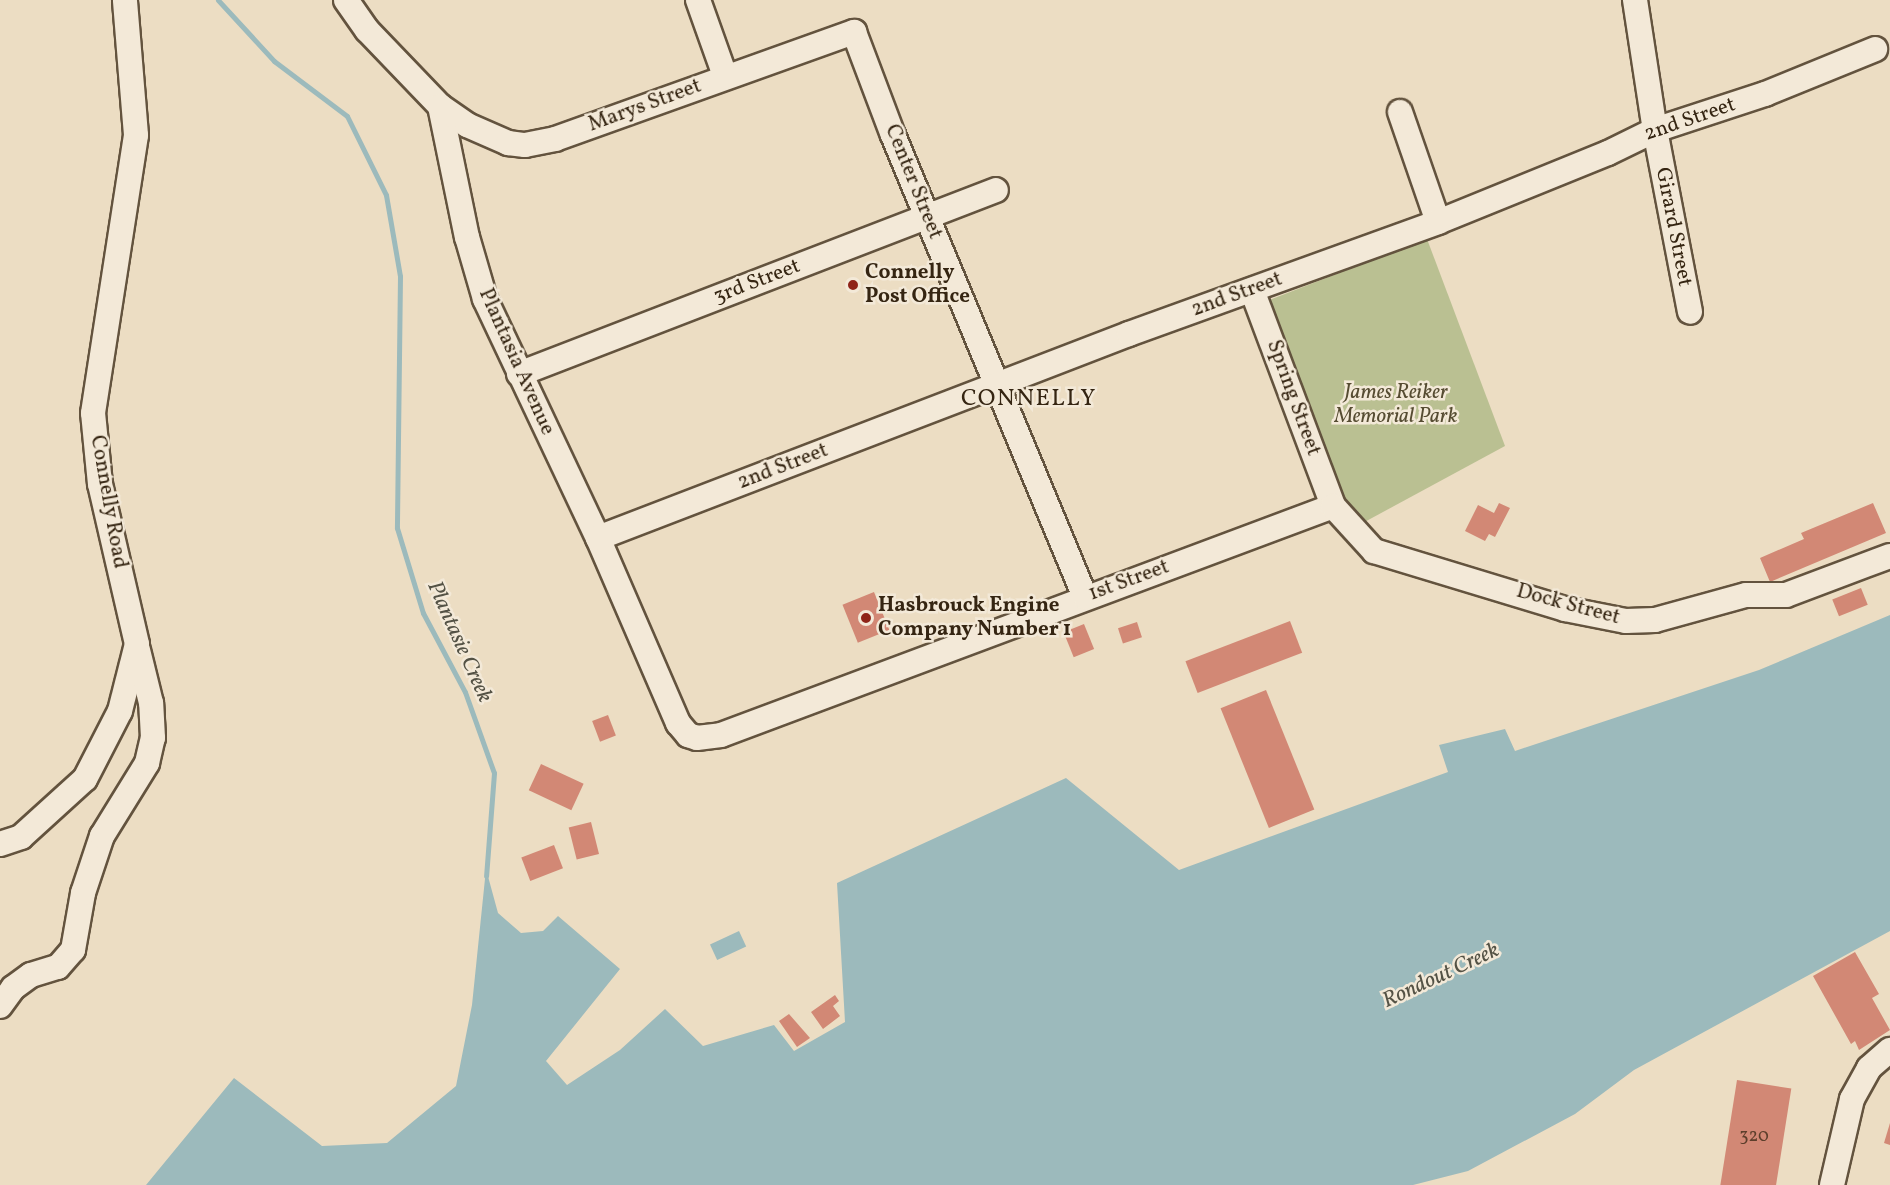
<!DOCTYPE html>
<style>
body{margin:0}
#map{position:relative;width:1890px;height:1185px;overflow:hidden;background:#ecddc3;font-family:Vollkorn,serif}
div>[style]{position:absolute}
.green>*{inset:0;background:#bac092}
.water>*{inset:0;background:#9cbabc;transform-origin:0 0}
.stream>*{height:5px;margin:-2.5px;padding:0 2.5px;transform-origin:2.5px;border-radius:2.5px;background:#9cbabc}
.building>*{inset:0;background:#d28875;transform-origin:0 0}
.roads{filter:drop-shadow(2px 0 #63533e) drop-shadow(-2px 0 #63533e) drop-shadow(0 2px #63533e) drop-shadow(0 -2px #63533e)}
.minor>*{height:24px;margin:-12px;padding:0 12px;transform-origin:12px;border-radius:12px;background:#f3e9d8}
.dots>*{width:16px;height:16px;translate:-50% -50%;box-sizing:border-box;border:3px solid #f3e9d8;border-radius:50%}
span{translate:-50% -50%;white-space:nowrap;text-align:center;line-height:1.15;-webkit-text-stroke:5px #f3e9d8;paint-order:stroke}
.number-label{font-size:18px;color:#5c3e2b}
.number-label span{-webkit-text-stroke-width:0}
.street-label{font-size:21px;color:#352512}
.poi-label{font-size:21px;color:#352512;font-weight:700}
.left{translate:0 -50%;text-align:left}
.park-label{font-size:21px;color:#564c32;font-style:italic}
.water-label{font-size:22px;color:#545245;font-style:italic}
.quarter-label{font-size:24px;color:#352512;letter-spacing:1.5px}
</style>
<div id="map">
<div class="green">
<div style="clip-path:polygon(1427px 239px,1505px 446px,1359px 525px,1336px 499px,1267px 301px)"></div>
</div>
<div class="water">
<div style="clip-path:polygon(1890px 615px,1890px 931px,1634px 1070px,1575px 1114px,1468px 1171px,1413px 1185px,146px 1185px,234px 1078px,322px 1146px,387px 1143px,456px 1086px,472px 1005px,486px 869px,498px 913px,521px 933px,543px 931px,558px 916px,620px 969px,546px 1061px,567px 1085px,620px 1050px,665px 1009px,703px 1046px,774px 1025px,794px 1051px,845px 1022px,837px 883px,1066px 778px,1179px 870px,1448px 772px,1439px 745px,1505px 729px,1515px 751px,1759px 670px)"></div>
<div style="left:739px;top:931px;width:17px;height:32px;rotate:65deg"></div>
</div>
<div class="stream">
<div style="left:218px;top:0;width:83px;rotate:47.4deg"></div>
<div style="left:274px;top:61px;width:91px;rotate:37deg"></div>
<div style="left:347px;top:116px;width:88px;rotate:63.7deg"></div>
<div style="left:386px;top:195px;width:82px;rotate:80.2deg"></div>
<div style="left:400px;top:276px;width:252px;rotate:90.7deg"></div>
<div style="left:397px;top:528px;width:89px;rotate:73deg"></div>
<div style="left:423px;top:613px;width:89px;rotate:62deg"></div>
<div style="left:465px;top:692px;width:86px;rotate:70.3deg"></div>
<div style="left:494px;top:773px;width:103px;rotate:94.4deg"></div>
</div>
<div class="building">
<div style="clip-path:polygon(1499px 503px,1510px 508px,1495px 537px,1489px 534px,1485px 541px,1465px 531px,1478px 505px,1494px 513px)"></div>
<div style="clip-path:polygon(1873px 503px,1886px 533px,1770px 582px,1760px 558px,1804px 539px,1801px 533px)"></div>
<div style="left:1861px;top:588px;width:18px;height:31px;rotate:68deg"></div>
<div style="left:874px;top:592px;width:41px;height:34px;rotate:68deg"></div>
<div style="left:1290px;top:621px;width:34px;height:112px;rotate:69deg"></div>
<div style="left:1137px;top:622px;width:16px;height:20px;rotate:72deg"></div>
<div style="left:1084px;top:624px;width:27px;height:22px;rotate:68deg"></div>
<div style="left:1266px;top:690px;width:129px;height:49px;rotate:68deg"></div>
<div style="left:608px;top:715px;width:22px;height:17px;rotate:69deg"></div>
<div style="left:541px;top:764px;width:47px;height:29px;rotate:25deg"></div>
<div style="left:591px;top:822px;width:33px;height:23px;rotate:76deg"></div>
<div style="left:554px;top:845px;width:25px;height:35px;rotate:69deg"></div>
<div style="clip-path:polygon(1855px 952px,1879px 994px,1872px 998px,1890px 1030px,1859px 1050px,1855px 1041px,1851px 1044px,1813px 976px)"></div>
<div style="clip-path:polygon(835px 995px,839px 1001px,833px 1006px,840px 1016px,823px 1029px,811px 1012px)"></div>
<div style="clip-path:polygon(789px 1014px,810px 1038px,797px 1047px,779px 1021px)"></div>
<div style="left:1737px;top:1080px;width:55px;height:107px;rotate:9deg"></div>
<div style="clip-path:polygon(1890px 1123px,1890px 1145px,1884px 1143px)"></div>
</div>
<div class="roads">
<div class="minor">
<div style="left:346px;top:0;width:37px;rotate:55deg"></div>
<div style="left:367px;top:30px;width:105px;rotate:46.2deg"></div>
<div style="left:440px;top:106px;width:134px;rotate:78.4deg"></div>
<div style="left:467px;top:237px;width:65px;rotate:73.8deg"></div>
<div style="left:485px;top:299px;width:264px;rotate:64.7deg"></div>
<div style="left:598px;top:538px;width:202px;rotate:66.6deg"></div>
<div style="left:678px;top:723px;width:16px;rotate:50deg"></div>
<div style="left:688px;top:735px;width:9px;rotate:18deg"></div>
<div style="left:697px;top:738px;width:24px;rotate:-7deg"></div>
<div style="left:721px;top:735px;width:653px;rotate:-20.51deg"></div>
<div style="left:698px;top:0;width:81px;rotate:70.4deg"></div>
<div style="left:1635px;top:0;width:132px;rotate:81.3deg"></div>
<div style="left:1655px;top:130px;width:185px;rotate:79.1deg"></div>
<div style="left:440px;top:106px;width:33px;rotate:35deg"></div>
<div style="left:467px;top:125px;width:45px;rotate:23.7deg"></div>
<div style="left:508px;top:143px;width:17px;rotate:7deg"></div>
<div style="left:525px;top:145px;width:31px;rotate:-11deg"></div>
<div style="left:555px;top:139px;width:318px;rotate:-19.7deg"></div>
<div style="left:854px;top:32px;width:110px;rotate:69.3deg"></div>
<div style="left:893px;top:135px;width:500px;rotate:67.43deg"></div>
<div style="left:1400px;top:112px;width:116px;rotate:70.9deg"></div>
<div style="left:1252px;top:290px;width:231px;rotate:69.4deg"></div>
<div style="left:1333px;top:506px;width:61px;rotate:47.7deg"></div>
<div style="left:1374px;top:551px;width:200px;rotate:16.9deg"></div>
<div style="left:1565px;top:609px;width:62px;rotate:11.1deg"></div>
<div style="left:1626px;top:621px;width:29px;rotate:-2deg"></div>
<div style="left:1655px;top:620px;width:94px;rotate:-15.4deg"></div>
<div style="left:1746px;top:595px;width:40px"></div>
<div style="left:1786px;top:595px;width:111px;rotate:-20.6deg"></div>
<div style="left:519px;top:374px;width:511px;rotate:-21.09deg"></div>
<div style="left:598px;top:538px;width:569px;rotate:-21.02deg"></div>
<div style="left:1129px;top:334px;width:329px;rotate:-19.9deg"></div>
<div style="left:1438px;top:222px;width:183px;rotate:-22.1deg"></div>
<div style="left:1608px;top:153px;width:52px;rotate:-26.1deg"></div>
<div style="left:1655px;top:130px;width:116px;rotate:-18.1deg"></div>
<div style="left:1765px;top:94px;width:119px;rotate:-22.2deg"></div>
<div style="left:0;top:844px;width:22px;rotate:-18deg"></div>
<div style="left:21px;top:837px;width:86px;rotate:-42.2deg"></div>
<div style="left:85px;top:779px;width:76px;rotate:-62.8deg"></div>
<div style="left:120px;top:711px;width:69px;rotate:-75.8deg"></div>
<div style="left:137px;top:644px;width:164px;rotate:-103deg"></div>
<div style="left:100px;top:484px;width:71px;rotate:-95.6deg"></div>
<div style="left:93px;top:413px;width:281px;rotate:-81.2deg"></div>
<div style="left:136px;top:135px;width:135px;rotate:-94.7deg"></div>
<div style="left:0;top:1006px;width:22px;rotate:-54deg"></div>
<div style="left:13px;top:988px;width:22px;rotate:-36deg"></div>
<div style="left:31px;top:975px;width:28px;rotate:-17deg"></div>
<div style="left:58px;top:967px;width:23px;rotate:-49deg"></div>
<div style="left:73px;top:950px;width:58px;rotate:-80deg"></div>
<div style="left:83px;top:893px;width:60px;rotate:-71.6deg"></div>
<div style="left:102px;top:836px;width:86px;rotate:-58.3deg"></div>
<div style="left:147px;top:763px;width:26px;rotate:-77deg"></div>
<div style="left:153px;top:738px;width:35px;rotate:-93deg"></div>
<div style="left:151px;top:703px;width:55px;rotate:-103.8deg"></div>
<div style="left:1832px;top:1185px;width:88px;rotate:-76.9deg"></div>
<div style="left:1852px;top:1099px;width:35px;rotate:-61deg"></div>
<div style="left:1869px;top:1068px;width:28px;rotate:-41deg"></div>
</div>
</div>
<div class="dots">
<div style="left:853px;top:285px;background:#8f2418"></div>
<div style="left:866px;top:618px;background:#8f2418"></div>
</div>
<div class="number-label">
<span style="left:1754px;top:1137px">320</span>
</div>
<div class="street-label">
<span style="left:645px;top:106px;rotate:-20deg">Marys Street</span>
<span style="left:1690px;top:120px;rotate:-19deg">2nd Street</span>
<span style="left:913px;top:182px;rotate:68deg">Center Street</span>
<span style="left:1673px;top:227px;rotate:79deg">Girard Street</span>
<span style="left:757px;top:282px;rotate:-21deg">3rd Street</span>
<span style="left:1237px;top:295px;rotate:-20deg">2nd Street</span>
<span style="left:516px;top:362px;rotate:66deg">Plantasia Avenue</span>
<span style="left:1293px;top:398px;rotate:70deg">Spring Street</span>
<span style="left:783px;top:467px;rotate:-21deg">2nd Street</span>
<span style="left:108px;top:502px;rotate:80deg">Connelly Road</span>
<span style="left:1129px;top:581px;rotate:-20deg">1st Street</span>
<span style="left:1568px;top:605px;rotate:15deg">Dock Street</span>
</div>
<div class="poi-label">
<span class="left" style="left:865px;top:285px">Connelly<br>Post Office</span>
<span class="left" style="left:878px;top:618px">Hasbrouck Engine<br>Company Number 1</span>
</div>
<div class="park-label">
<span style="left:1396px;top:405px">James Reiker<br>Memorial Park</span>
</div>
<div class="water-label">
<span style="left:459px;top:642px;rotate:66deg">Plantasie Creek</span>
<span style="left:1441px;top:976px;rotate:-25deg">Rondout Creek</span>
</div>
<div class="quarter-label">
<span style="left:1029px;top:400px">CONNELLY</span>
</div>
</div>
